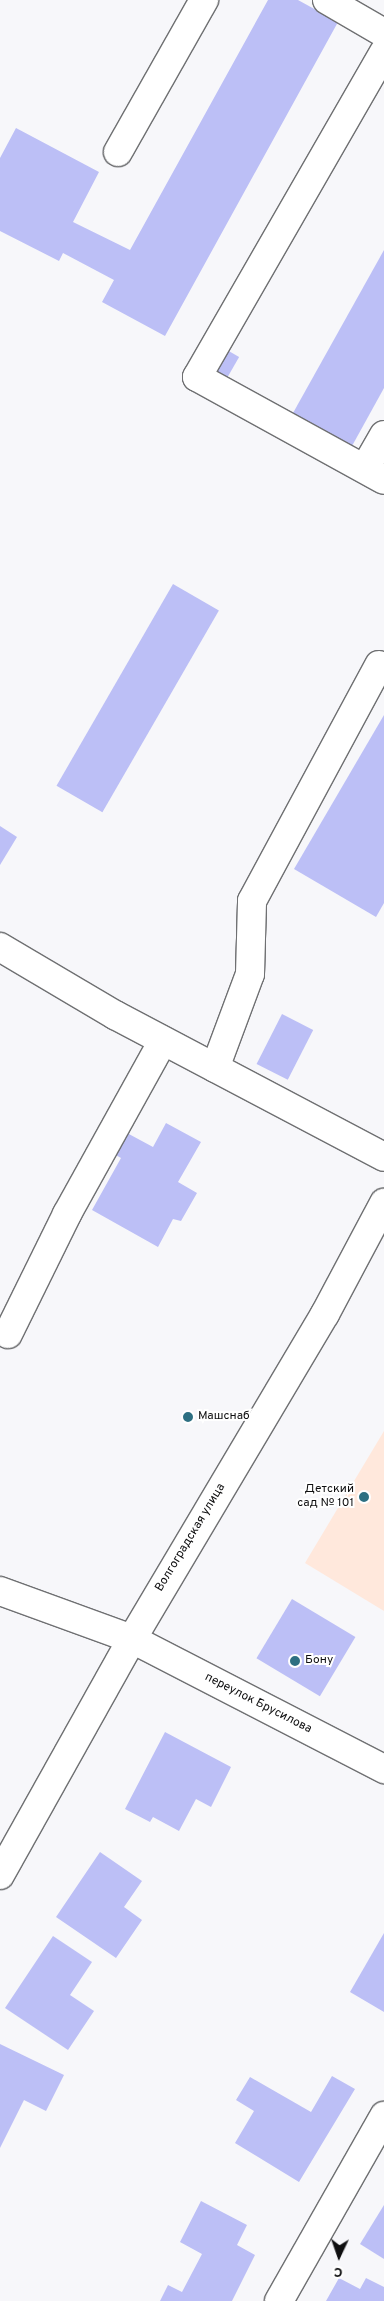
<!DOCTYPE html>
<meta charset="utf-8">
<style>
body{margin:0}
#map{position:relative;width:384px;height:2301px;overflow:hidden;background:#f7f7fa;font-family:Overpass,sans-serif}
div>[style]{position:absolute}
.education>*{inset:0;background:#ffe8dc}
.building>*{inset:0;background:#bcbff6;transform-origin:0 0}
.roads{filter:drop-shadow(1px 0 #6f7072) drop-shadow(-1px 0 #6f7072) drop-shadow(0 1px #6f7072) drop-shadow(0 -1px #6f7072)}
.minor>*{height:28px;margin:-14px;padding:0 14px;transform-origin:14px;border-radius:14px;background:#fff}
.major>*{height:28px;margin:-14px;padding:0 14px;transform-origin:14px;border-radius:14px;background:#fff}
.dots>*{width:14px;height:14px;translate:-50% -50%;box-sizing:border-box;border:2px solid #fff;border-radius:50%}
span{translate:-50% -50%;white-space:nowrap;text-align:center;line-height:1.15;-webkit-text-stroke:4px #fff;paint-order:stroke}
.poi-label{font-size:12px;color:#0f0f10}
.left{translate:0 -50%;text-align:left}
.right{translate:-100% -50%;text-align:right}
.street-label{font-size:12px;color:#0f0f10}
.north{position:absolute;left:314px;top:2231px;width:50px;height:50px;-webkit-text-stroke:4px #fff;paint-order:stroke;rotate:183deg;font-size:14px;font-weight:700;line-height:20px;text-align:center;color:#0f0f10}
.north::after{content:'';display:block;margin:auto;width:18px;height:22px;background:#0f0f10;clip-path:polygon(50% 0,100% 100%,50% 72%,0 100%)}
</style>
<div id="map">
<div class="education">
<div style="clip-path:polygon(384px 1431px,384px 1611px,305px 1563px)"></div>
</div>
<div class="building">
<div style="clip-path:polygon(268px 0,298px 0,338px 22px,165px 336px,102px 302px,114px 280px,63px 253px,59px 261px,0 231px,0 158px,16px 128px,99px 172px,73px 222px,130px 250px)"></div>
<div style="clip-path:polygon(384px 250px,384px 388px,352px 446px,293px 413px)"></div>
<div style="left:227px;top:350px;width:14px;height:25px;rotate:30deg"></div>
<div style="left:173px;top:584px;width:53px;height:233px;rotate:30deg"></div>
<div style="clip-path:polygon(384px 715px,384px 903px,376px 917px,294px 869px)"></div>
<div style="clip-path:polygon(0 826px,17px 837px,0 865px)"></div>
<div style="left:282px;top:1014px;width:35px;height:56px;rotate:27deg"></div>
<div style="clip-path:polygon(166px 1123px,201px 1142px,178px 1182px,197px 1193px,181px 1221px,173px 1219px,158px 1247px,92px 1210px,121px 1158px,114px 1154px,127px 1133px,153px 1147px)"></div>
<div style="left:292px;top:1599px;width:74px;height:69px;rotate:31deg"></div>
<div style="clip-path:polygon(165px 1732px,231px 1767px,211px 1807px,196px 1799px,179px 1831px,153px 1817px,150px 1822px,125px 1809px)"></div>
<div style="clip-path:polygon(100px 1852px,142px 1881px,124px 1907px,142px 1920px,116px 1958px,56px 1917px)"></div>
<div style="clip-path:polygon(384px 1933px,384px 2012px,350px 1992px)"></div>
<div style="clip-path:polygon(53px 1936px,92px 1962px,70px 1995px,94px 2011px,68px 2050px,5px 2008px)"></div>
<div style="clip-path:polygon(0 2044px,64px 2075px,46px 2111px,24px 2100px,0 2148px)"></div>
<div style="clip-path:polygon(332px 2076px,355px 2089px,299px 2182px,235px 2143px,254px 2111px,236px 2100px,250px 2077px,311px 2112px)"></div>
<div style="clip-path:polygon(201px 2201px,247px 2225px,237px 2245px,255px 2255px,232px 2301px,160px 2301px,168px 2285px,182px 2292px,202px 2254px,180px 2242px)"></div>
<div style="clip-path:polygon(384px 2205px,384px 2259px,360px 2244px)"></div>
<div style="clip-path:polygon(339px 2278px,360px 2289px,366px 2278px,384px 2287px,384px 2301px,326px 2301px)"></div>
</div>
<div class="roads">
<div class="minor">
<div style="left:327px;top:0;width:66px;rotate:30.1deg"></div>
<div style="left:384px;top:52px;width:375px;rotate:119.9deg"></div>
<div style="left:197px;top:377px;width:213px;rotate:28.8deg"></div>
<div style="left:118px;top:152px;width:175px;rotate:-60.5deg"></div>
<div style="left:365px;top:468px;width:38px;rotate:-60deg"></div>
<div style="left:0;top:947px;width:134px;rotate:30.6deg"></div>
<div style="left:115px;top:1015px;width:304px;rotate:27.8deg"></div>
<div style="left:215px;top:1068px;width:100px;rotate:-69.6deg"></div>
<div style="left:250px;top:974px;width:73px;rotate:-88.4deg"></div>
<div style="left:252px;top:901px;width:268px;rotate:-61.7deg"></div>
<div style="left:8px;top:1334px;width:134px;rotate:-63.8deg"></div>
<div style="left:67px;top:1214px;width:198px;rotate:-61deg"></div>
<div style="left:0;top:1591px;width:140px;rotate:20deg"></div>
<div style="left:132px;top:1639px;width:284px;rotate:27.3deg"></div>
<div style="left:279px;top:2301px;width:213px;rotate:-60.4deg"></div>
</div>
<div class="major">
<div style="left:0;top:1875px;width:270px;rotate:-60.8deg"></div>
<div style="left:132px;top:1639px;width:378px;rotate:-59.3deg"></div>
<div style="left:325px;top:1314px;width:126px;rotate:-62deg"></div>
</div>
</div>
<div class="dots">
<div style="left:188px;top:1417px;background:#2d6f82"></div>
<div style="left:364px;top:1497px;background:#2d6f82"></div>
<div style="left:295px;top:1661px;background:#2d6f82"></div>
</div>
<div class="poi-label">
<span class="left" style="left:198px;top:1417px">Машснаб</span>
<span class="right" style="left:354px;top:1497px">Детский<br>сад № 101</span>
<span class="left" style="left:305px;top:1661px">Бону</span>
</div>
<div class="street-label">
<span style="left:191px;top:1538px;rotate:-59deg">Волгоградская улица</span>
<span style="left:258px;top:1704px;rotate:27deg">переулок Брусилова</span>
</div>
<div class="north">С</div>
</div>
